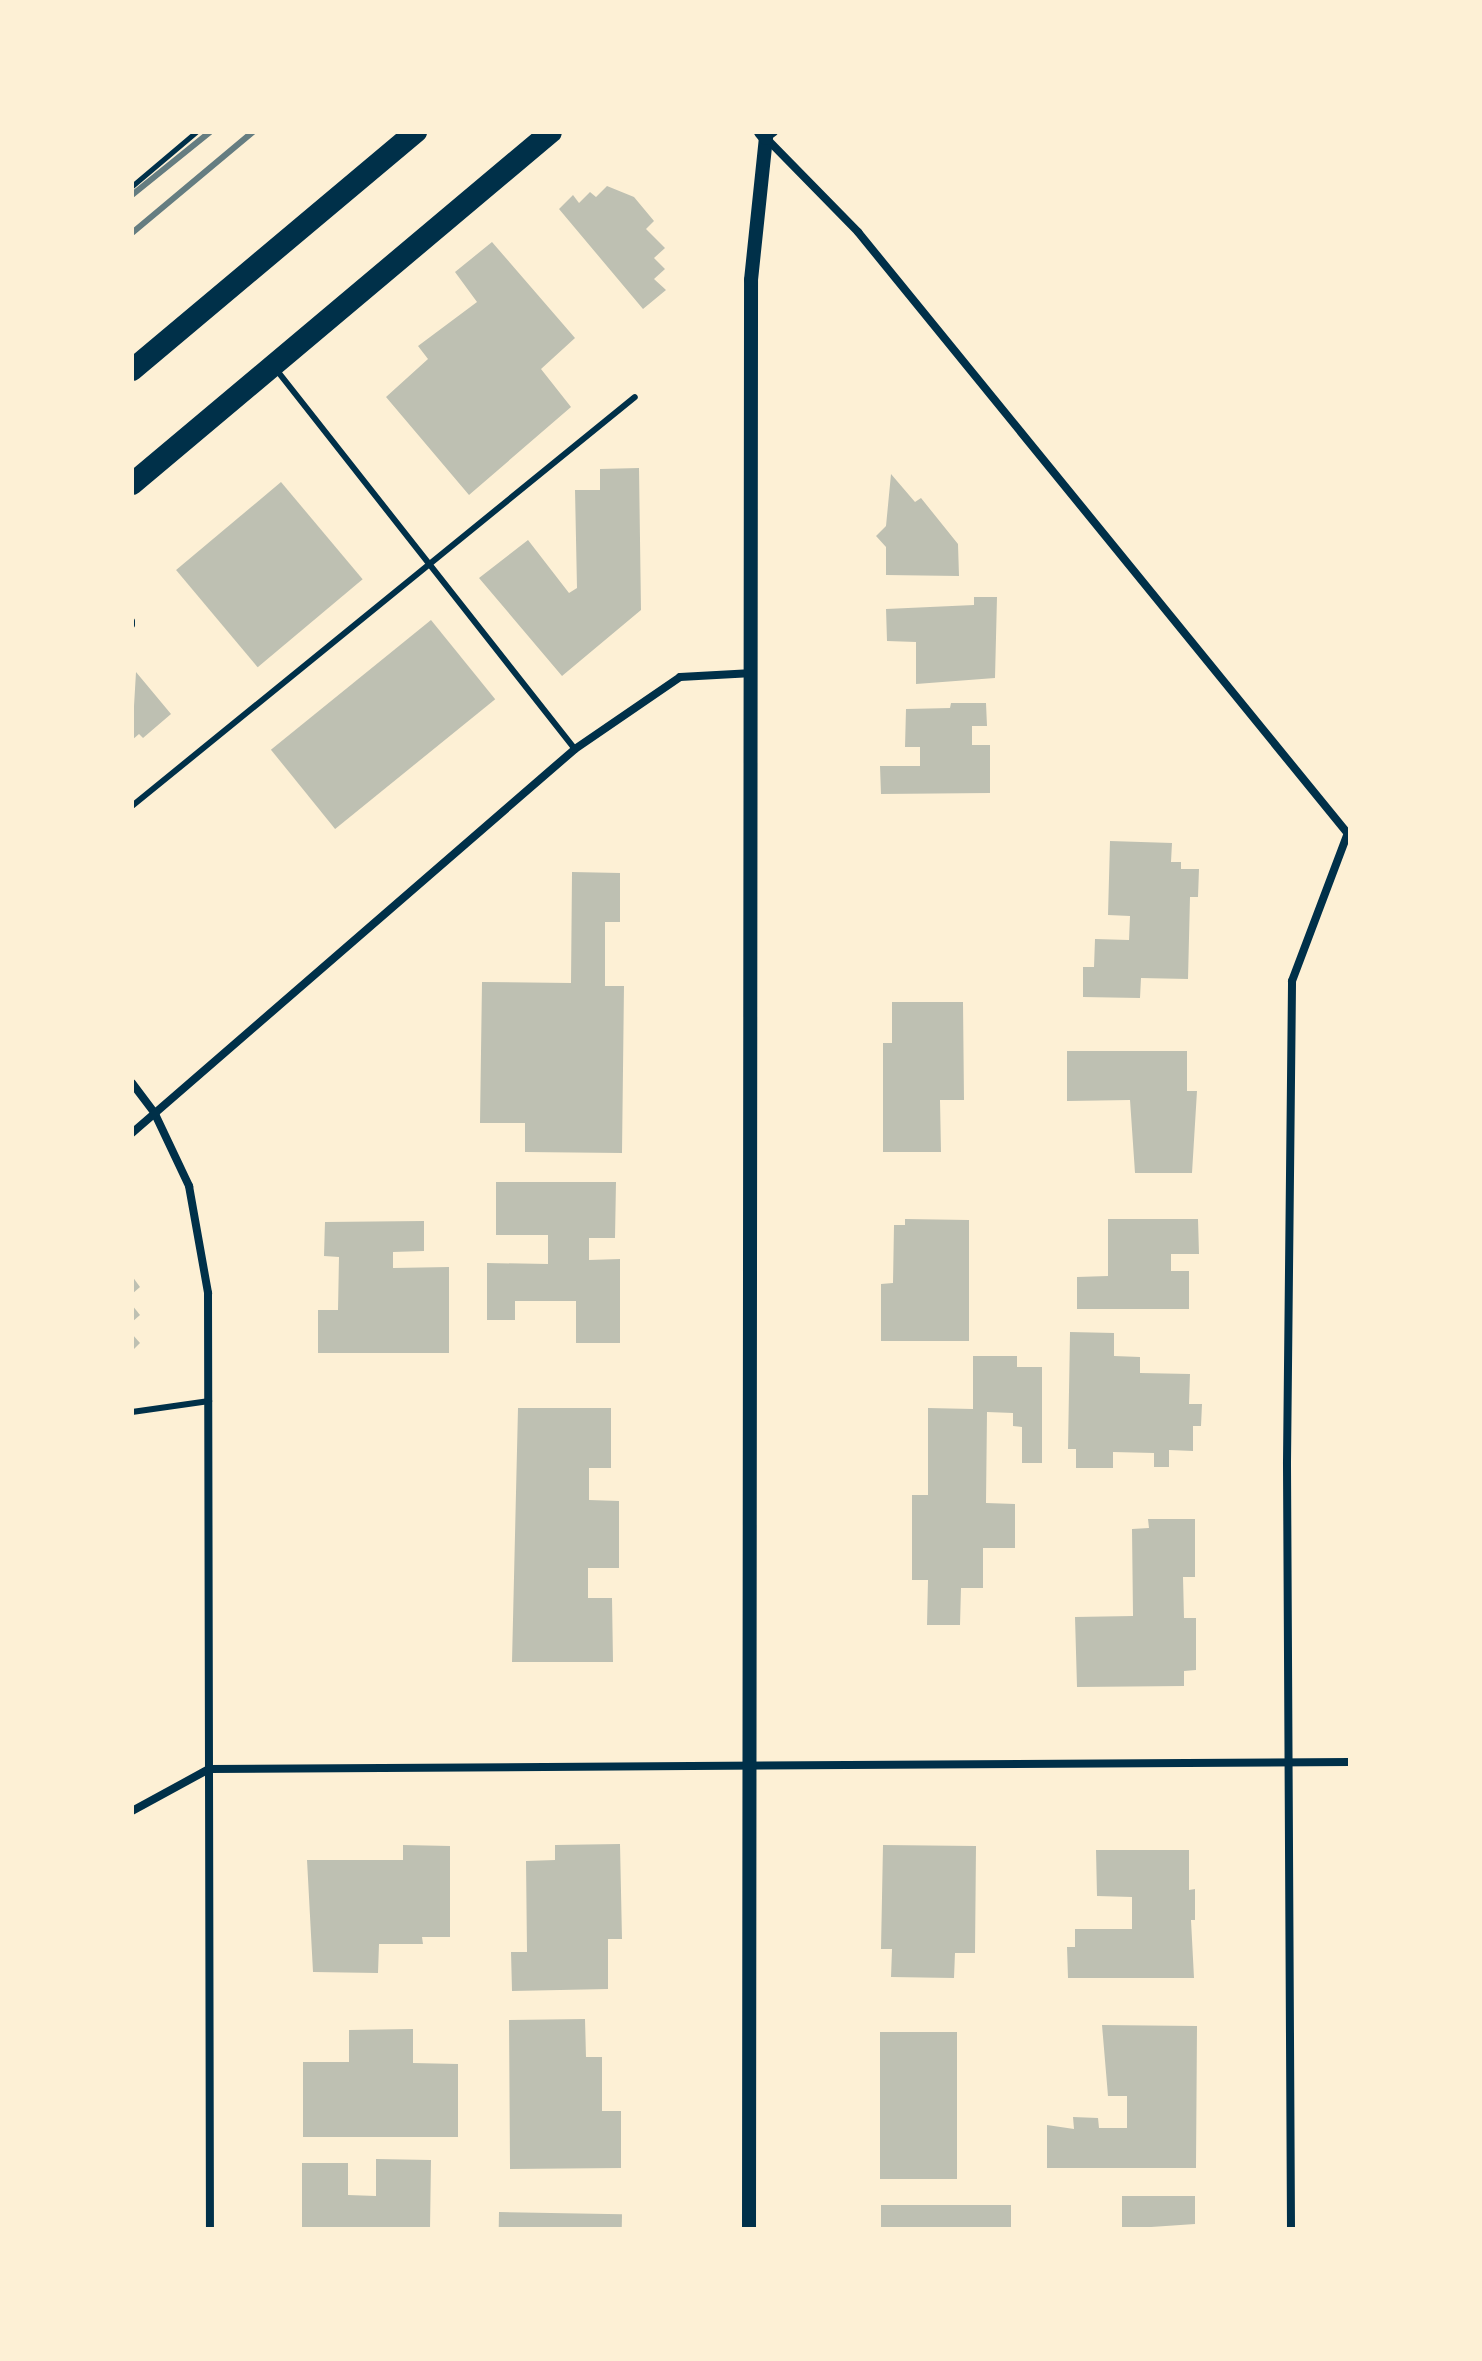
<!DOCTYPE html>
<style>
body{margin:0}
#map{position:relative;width:1482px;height:2361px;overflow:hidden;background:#fdf0d5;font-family:Figtree,sans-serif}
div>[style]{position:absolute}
.building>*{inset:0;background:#bec0b2;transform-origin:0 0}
.path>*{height:5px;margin:-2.5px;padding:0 2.5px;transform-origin:2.5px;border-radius:2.5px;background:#003049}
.service>*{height:6px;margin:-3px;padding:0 3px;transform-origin:3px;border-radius:3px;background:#003049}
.minor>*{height:8px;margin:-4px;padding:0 4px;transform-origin:4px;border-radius:4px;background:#003049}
.tertiary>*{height:14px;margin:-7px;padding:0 7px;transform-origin:7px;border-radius:7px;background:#003049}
.trunk>*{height:22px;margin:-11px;padding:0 11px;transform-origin:11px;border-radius:11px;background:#003049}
.rail>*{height:6px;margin:-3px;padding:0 3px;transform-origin:3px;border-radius:3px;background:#657d81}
span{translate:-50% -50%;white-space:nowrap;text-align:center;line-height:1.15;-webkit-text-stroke:6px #fdf0d5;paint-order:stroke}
.frame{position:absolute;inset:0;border:134px solid #fdf0d5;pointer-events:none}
</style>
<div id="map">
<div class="building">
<div style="clip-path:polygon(607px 186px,634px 197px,654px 221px,646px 229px,665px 248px,654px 258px,665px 269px,654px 279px,666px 290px,643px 309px,559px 209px,573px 195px,579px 203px,590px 192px,596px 197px)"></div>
<div style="clip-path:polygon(492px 242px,575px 338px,541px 369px,571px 407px,469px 495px,386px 397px,428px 359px,418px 346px,477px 302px,455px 272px)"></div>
<div style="clip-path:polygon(639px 468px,641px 610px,562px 676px,479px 578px,528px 540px,569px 593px,577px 588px,575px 490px,600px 490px,600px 469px)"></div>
<div style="clip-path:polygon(891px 474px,915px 502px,921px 498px,958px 544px,959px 576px,886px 575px,886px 547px,876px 536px,886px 526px)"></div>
<div style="left:281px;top:482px;width:127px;height:137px;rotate:50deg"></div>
<div style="clip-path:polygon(974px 597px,997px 597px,995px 678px,916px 684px,916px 642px,887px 641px,886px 609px,974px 605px)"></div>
<div style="left:431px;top:620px;width:102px;height:206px;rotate:51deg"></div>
<div style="clip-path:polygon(136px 672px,171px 714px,143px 738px,139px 734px,132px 740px)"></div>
<div style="clip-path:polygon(951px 703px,986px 703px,987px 726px,972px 726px,972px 745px,990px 745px,990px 793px,881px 794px,880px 766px,920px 766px,920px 747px,905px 747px,906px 709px,950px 708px)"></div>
<div style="clip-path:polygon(1110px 841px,1172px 843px,1171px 862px,1181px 862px,1181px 869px,1199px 869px,1198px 897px,1190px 897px,1188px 979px,1141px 978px,1140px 998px,1083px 997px,1083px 967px,1094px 967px,1095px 939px,1129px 940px,1130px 916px,1108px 915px)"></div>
<div style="clip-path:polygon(572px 872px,620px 873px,620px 922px,605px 922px,605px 986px,624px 986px,622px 1153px,525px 1152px,525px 1123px,480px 1123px,482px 982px,571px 983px)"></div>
<div style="clip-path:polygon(892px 1002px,963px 1002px,964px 1100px,940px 1100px,941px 1152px,883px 1152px,883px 1043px,892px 1043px)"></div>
<div style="clip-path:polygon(1067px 1051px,1187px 1051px,1187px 1091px,1197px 1091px,1192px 1173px,1135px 1173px,1130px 1100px,1067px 1101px)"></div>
<div style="clip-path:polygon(496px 1182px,616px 1182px,615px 1238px,589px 1238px,589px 1260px,620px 1259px,620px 1343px,576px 1343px,576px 1301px,515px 1301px,515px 1320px,487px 1320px,487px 1263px,548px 1264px,548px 1235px,496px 1235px)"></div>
<div style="clip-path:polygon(905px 1219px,969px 1220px,969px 1341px,881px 1341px,881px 1284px,893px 1283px,894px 1225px,905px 1225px)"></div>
<div style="clip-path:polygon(1108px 1219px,1198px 1219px,1199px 1254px,1171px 1254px,1171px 1271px,1189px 1271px,1189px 1309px,1077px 1309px,1077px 1277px,1108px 1276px)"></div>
<div style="clip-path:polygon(424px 1221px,424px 1251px,393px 1252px,393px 1268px,449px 1267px,449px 1353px,318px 1353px,318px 1310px,338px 1310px,339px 1257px,324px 1256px,325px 1222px)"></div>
<div style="clip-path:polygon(132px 1276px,140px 1287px,132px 1294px)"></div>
<div style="clip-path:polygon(132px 1305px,140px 1315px,132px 1322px)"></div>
<div style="clip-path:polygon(1070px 1332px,1114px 1333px,1114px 1356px,1140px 1357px,1140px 1373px,1190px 1374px,1189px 1404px,1202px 1404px,1201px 1426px,1193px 1426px,1193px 1451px,1169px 1450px,1169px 1467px,1154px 1467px,1154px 1453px,1113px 1452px,1113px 1468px,1076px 1468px,1076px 1449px,1068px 1449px)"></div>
<div style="clip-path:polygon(132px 1334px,140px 1343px,132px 1351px)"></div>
<div style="clip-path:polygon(973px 1356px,1017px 1356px,1017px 1367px,1042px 1367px,1042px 1463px,1022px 1463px,1022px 1427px,1013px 1426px,1013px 1413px,987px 1412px,986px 1503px,1015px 1504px,1015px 1548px,983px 1548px,983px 1588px,961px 1588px,960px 1625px,927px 1625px,928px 1580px,912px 1580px,912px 1495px,928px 1495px,928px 1408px,973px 1409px)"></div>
<div style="clip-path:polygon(518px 1408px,611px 1408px,611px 1468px,589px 1468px,589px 1500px,619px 1501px,619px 1568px,588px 1568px,588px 1598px,612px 1598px,613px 1662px,512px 1662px)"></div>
<div style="clip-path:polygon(1148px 1519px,1195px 1519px,1195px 1577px,1183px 1577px,1184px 1618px,1196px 1618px,1196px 1670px,1184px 1671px,1184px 1686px,1077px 1687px,1075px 1617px,1133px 1616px,1132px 1529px,1149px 1528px)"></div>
<div style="clip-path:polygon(620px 1844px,622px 1939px,608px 1939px,608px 1989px,512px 1991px,511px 1952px,527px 1952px,526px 1861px,555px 1860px,555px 1845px)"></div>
<div style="clip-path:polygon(403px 1845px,450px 1846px,450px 1937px,422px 1937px,423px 1944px,379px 1944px,378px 1973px,313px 1972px,307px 1860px,403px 1860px)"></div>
<div style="clip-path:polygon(883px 1845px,976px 1846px,975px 1953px,955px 1953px,954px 1978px,891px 1977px,892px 1949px,881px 1949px)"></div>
<div style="clip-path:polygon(1096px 1850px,1189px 1850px,1189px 1890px,1195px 1889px,1195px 1920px,1191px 1920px,1194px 1978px,1068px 1978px,1067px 1947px,1075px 1947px,1075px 1929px,1132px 1929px,1132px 1897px,1097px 1896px)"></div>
<div style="clip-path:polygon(585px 2019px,586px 2057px,602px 2057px,602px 2111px,621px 2111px,621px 2168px,510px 2169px,509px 2020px)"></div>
<div style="clip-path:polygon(1102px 2025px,1197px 2026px,1196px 2168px,1047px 2168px,1047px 2125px,1074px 2129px,1073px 2117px,1098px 2118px,1099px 2128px,1127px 2128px,1127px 2096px,1108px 2096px)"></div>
<div style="clip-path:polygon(413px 2029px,413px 2063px,458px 2064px,458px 2137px,303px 2137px,303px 2062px,349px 2062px,349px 2030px)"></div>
<div style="left:880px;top:2032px;width:77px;height:147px"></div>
<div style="clip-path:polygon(376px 2159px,431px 2160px,430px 2229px,302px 2229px,302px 2163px,348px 2163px,348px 2195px,376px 2196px)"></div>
<div style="clip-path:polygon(1122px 2196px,1195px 2196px,1195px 2224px,1122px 2229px)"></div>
<div style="left:1011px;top:2205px;width:24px;height:130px;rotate:90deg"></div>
<div style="left:499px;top:2212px;width:123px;height:17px;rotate:1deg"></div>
</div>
<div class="path">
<div style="left:132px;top:186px;width:84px;rotate:-40.2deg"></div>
</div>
<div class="service">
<div style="left:275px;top:368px;width:485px;rotate:51.8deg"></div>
<div style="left:132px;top:621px;width:4px;rotate:90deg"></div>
<div style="left:132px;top:806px;width:648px;rotate:-39.12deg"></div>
<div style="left:132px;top:1412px;width:78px;rotate:-8.1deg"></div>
</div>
<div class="minor">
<div style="left:774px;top:132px;width:10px;rotate:143deg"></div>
<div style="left:766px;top:138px;width:132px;rotate:45.6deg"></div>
<div style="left:858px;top:232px;width:778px;rotate:50.85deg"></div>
<div style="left:132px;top:1083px;width:39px;rotate:53deg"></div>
<div style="left:155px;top:1114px;width:80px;rotate:64.7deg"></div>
<div style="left:189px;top:1186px;width:109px;rotate:79.9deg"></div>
<div style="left:208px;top:1293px;width:936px;rotate:89.88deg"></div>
<div style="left:132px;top:1133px;width:586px;rotate:-40.92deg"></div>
<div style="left:575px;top:749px;width:127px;rotate:-34.4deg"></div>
<div style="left:680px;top:677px;width:73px;rotate:-3.1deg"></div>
<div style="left:132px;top:1811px;width:88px;rotate:-28.6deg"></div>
<div style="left:209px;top:1769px;width:1141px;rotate:-0.35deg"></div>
<div style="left:1291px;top:2229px;width:767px;rotate:-90.3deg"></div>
<div style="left:1287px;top:1462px;width:481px;rotate:-89.4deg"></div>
<div style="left:1292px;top:981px;width:158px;rotate:-69.3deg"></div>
</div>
<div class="tertiary">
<div style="left:749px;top:2229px;width:1949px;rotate:-89.94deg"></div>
<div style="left:751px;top:280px;width:143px;rotate:-84deg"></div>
<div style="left:766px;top:138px;width:8px;rotate:-130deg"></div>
</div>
<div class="trunk">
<div style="left:132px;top:370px;width:371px;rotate:-40deg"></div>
<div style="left:132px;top:484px;width:547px;rotate:-40.03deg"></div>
</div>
<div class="rail">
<div style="left:132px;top:195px;width:100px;rotate:-38.9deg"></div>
<div style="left:132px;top:233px;width:158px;rotate:-39.9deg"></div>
</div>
<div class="frame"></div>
</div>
